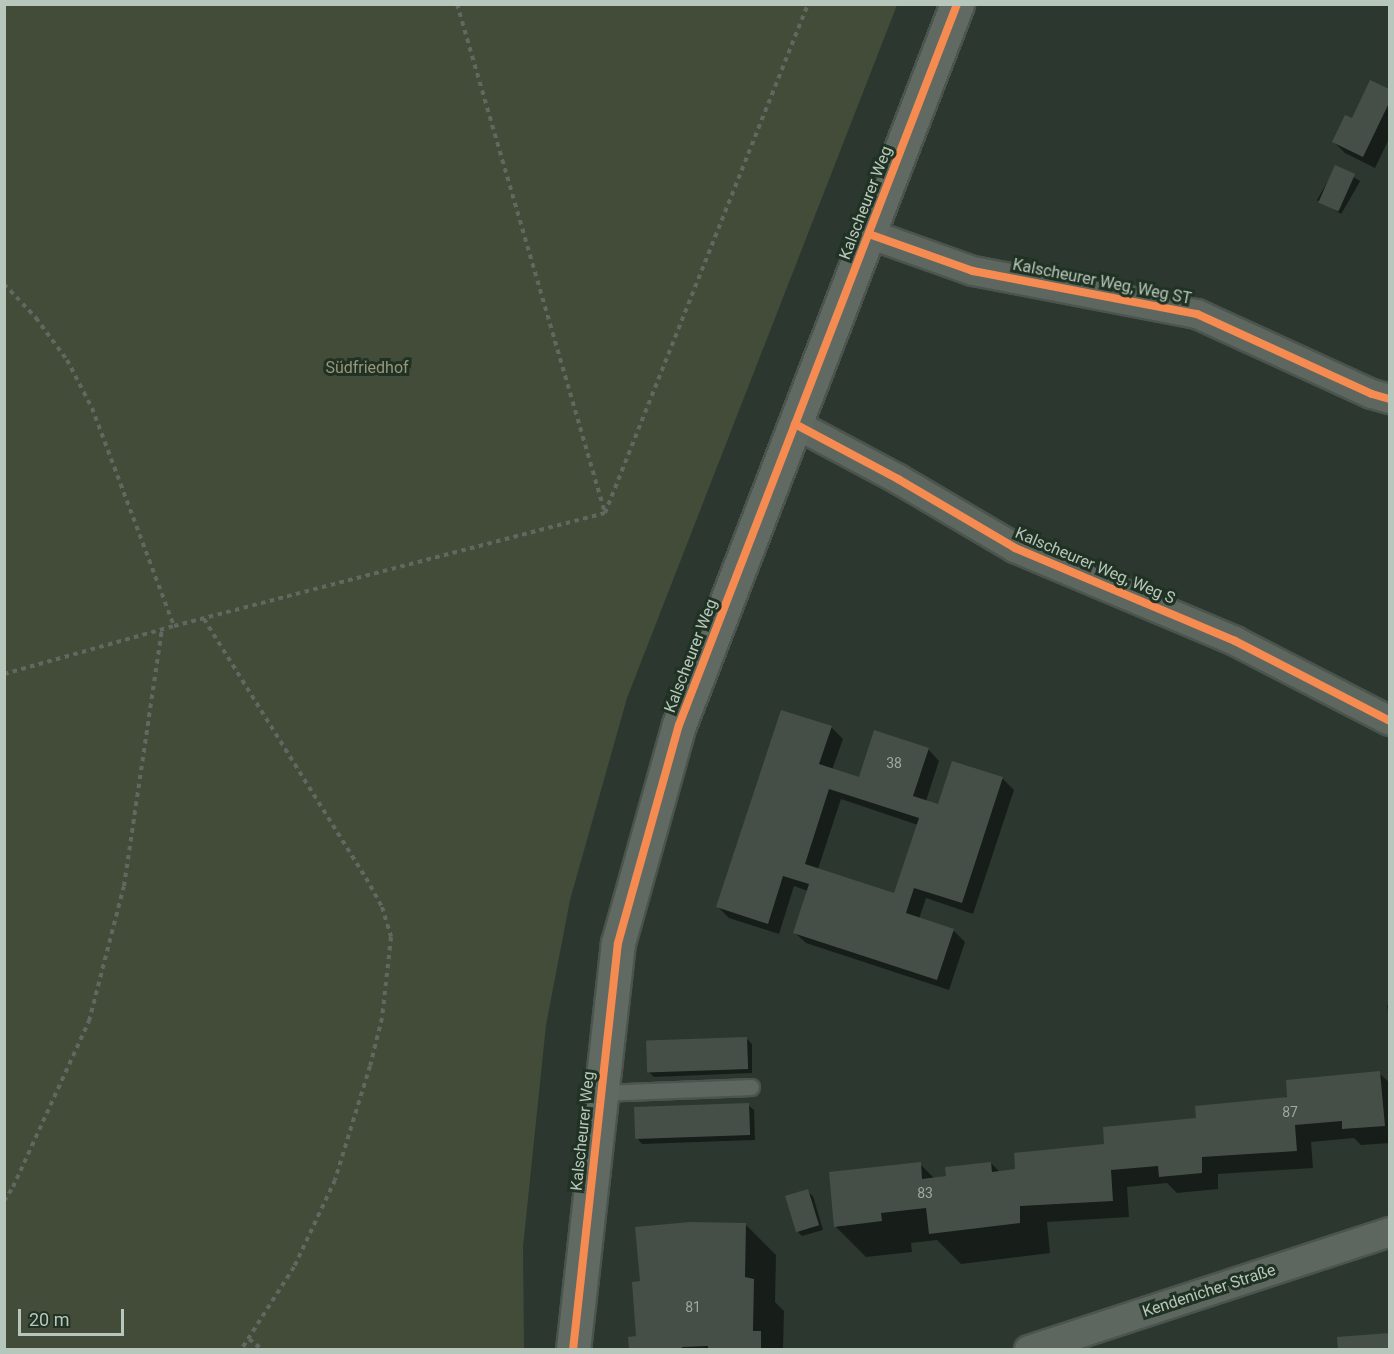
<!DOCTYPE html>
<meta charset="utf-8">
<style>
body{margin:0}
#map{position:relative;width:1394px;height:1354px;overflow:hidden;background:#2c382f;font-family:Roboto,sans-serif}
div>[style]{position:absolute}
.green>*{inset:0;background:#424c39}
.shadow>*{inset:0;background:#0007;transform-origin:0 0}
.building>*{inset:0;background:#454f47;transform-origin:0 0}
.path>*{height:4px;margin-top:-2px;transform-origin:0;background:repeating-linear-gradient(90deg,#606861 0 4.5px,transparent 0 9px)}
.roads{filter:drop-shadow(2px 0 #4b544d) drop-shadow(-2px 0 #4b544d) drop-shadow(0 2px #4b544d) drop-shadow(0 -2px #4b544d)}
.lane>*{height:15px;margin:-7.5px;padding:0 7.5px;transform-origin:7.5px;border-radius:7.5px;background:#5d665f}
.street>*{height:28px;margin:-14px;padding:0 14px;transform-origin:14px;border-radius:14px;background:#5d665f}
.secondary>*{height:33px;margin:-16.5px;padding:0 16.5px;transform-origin:16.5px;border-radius:16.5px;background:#616a62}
.cycleway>*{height:8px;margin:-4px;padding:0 4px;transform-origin:4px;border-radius:4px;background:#f68b52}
span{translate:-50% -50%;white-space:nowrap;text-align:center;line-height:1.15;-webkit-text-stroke:6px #203224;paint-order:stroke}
.number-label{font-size:14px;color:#9ba99e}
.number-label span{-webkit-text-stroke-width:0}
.street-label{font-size:16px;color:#b8c7bb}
.park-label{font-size:16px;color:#9a9679}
.frame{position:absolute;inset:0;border:6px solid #b8c7bb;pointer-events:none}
.scale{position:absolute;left:18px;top:1309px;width:106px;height:27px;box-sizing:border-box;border:3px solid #b8c7bb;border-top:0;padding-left:8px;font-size:18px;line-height:21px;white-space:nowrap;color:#b8c7bb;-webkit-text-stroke:4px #203224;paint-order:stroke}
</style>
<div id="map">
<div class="green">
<div style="clip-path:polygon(5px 4px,897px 5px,627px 698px,570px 900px,546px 1025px,523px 1247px,524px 1349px,5px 1349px)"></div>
</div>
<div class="shadow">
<div style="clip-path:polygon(1370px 82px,1390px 91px,1390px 137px,1375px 168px,1345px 153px,1334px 142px,1352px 119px)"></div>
<div style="left:1336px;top:167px;width:28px;height:38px;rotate:30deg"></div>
<div style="clip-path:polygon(evenodd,831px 727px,843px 739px,832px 770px,860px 779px,928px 749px,939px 761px,926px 801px,939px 806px,1002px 778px,1014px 790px,973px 914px,926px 898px,919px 919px,953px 930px,965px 942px,949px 990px,806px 943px,794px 932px,808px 891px,794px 886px,779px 934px,729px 918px,718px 907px,831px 727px,841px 799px,918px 825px,895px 895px,818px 869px,841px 799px)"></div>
<div style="clip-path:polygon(1387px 1005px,1390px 1005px,1390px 1027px)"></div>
<div style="clip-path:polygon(746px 1038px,752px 1044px,752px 1073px,654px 1077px,649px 1072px)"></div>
<div style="clip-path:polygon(1379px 1073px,1390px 1083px,1390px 1143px,1361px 1145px,1354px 1138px,1311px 1142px,1313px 1168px,1218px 1174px,1218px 1189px,1177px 1193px,1167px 1183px,1127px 1187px,1129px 1217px,1047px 1222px,1050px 1253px,961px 1264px,937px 1240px,911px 1243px,912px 1252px,866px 1257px,835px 1226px,920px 1164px,935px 1179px,991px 1163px,1000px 1172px,1015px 1170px,1198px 1119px)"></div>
<div style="clip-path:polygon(748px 1105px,754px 1110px,755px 1140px,642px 1144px,637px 1138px)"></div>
<div style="clip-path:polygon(807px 1191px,813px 1196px,823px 1230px,802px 1236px,797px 1231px)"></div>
<div style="clip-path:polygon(745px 1224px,776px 1255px,775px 1302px,784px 1311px,783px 1350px,630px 1350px,638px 1337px,642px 1283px)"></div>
</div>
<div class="building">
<div style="clip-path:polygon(1370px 80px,1389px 89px,1389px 103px,1363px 157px,1332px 142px,1345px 115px,1352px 118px)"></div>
<div style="left:1335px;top:165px;width:22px;height:41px;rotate:24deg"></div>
<div style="clip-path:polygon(evenodd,781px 710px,832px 726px,819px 764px,859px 777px,874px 730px,929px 748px,913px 796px,938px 804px,952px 761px,1003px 777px,962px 903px,914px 888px,906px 913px,954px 929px,937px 980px,793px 933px,809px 884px,783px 876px,768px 924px,716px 907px,781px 710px,829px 789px,919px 818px,894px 893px,805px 864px,829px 789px)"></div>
<div style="left:747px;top:1037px;width:32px;height:101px;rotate:88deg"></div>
<div style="clip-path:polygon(1380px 1071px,1385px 1126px,1342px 1129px,1342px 1121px,1295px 1125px,1297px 1151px,1202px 1157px,1202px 1173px,1159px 1177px,1158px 1166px,1111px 1170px,1113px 1201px,1020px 1206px,1020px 1223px,929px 1234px,926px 1208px,881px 1213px,882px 1221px,834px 1227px,829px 1172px,921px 1162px,922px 1179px,946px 1176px,945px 1167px,991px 1162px,992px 1172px,1015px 1169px,1014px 1153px,1104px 1144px,1103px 1127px,1196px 1118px,1195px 1106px,1287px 1097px,1286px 1080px)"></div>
<div style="left:749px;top:1103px;width:32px;height:115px;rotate:88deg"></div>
<div style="left:808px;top:1189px;width:38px;height:24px;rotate:73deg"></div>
<div style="clip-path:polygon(690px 1222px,746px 1223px,745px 1277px,754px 1279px,753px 1331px,761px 1331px,761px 1350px,708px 1350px,708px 1346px,682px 1347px,682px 1350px,629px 1350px,628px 1337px,636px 1336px,632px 1282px,640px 1281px,635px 1227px)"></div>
<div style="clip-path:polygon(1389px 1333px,1389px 1350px,1338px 1350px,1337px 1337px)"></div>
</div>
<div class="path">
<div style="left:457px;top:4px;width:530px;rotate:73.79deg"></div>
<div style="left:4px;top:284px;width:47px;rotate:46.7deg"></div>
<div style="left:36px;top:318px;width:52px;rotate:53.6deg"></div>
<div style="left:67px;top:360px;width:54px;rotate:62.5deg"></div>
<div style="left:92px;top:408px;width:233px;rotate:69.4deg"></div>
<div style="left:204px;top:619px;width:305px;rotate:58deg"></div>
<div style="left:366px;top:878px;width:33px;rotate:61deg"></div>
<div style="left:382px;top:907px;width:31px;rotate:73deg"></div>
<div style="left:391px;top:937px;width:81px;rotate:96.3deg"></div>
<div style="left:382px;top:1018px;width:49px;rotate:104deg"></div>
<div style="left:370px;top:1066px;width:119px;rotate:107.1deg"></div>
<div style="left:335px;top:1180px;width:96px;rotate:115.2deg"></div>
<div style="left:294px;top:1267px;width:98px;rotate:122.6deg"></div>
<div style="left:4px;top:674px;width:177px;rotate:-15.8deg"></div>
<div style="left:174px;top:626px;width:446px;rotate:-14.7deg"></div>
<div style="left:605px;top:513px;width:548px;rotate:-68.26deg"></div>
<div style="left:4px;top:1201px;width:17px;rotate:-57deg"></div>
<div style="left:13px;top:1187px;width:183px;rotate:-65.4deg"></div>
<div style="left:89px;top:1021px;width:139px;rotate:-75.5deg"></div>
<div style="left:124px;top:886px;width:259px;rotate:-81.6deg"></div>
<div style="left:249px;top:1339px;width:18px;rotate:38deg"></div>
</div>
<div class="roads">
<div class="lane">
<div style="left:601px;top:1093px;width:150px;rotate:-2.3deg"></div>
</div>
<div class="street">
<div style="left:869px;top:234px;width:110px;rotate:19.6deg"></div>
<div style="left:973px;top:271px;width:228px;rotate:10.9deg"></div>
<div style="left:1197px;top:314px;width:192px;rotate:24.6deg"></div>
<div style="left:1372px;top:394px;width:19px;rotate:16deg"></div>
<div style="left:795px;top:424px;width:117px;rotate:28.1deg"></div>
<div style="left:898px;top:479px;width:136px;rotate:30.5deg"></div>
<div style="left:1015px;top:548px;width:239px;rotate:22.9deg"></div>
<div style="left:1235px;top:641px;width:174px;rotate:27.3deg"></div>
<div style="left:1029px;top:1350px;width:380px;rotate:-18.1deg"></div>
</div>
<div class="secondary">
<div style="left:573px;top:1350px;width:409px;rotate:-83.7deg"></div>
<div style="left:618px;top:943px;width:226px;rotate:-74.4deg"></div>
<div style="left:679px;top:725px;width:773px;rotate:-68.91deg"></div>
</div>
</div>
<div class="cycleway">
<div style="left:869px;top:234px;width:110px;rotate:19.6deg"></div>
<div style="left:973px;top:271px;width:228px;rotate:10.9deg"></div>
<div style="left:1197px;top:314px;width:192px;rotate:24.6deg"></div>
<div style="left:1372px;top:394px;width:19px;rotate:16deg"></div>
<div style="left:795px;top:424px;width:117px;rotate:28.1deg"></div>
<div style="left:898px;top:479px;width:136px;rotate:30.5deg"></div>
<div style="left:1015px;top:548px;width:239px;rotate:22.9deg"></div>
<div style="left:1235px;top:641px;width:174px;rotate:27.3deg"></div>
<div style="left:573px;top:1350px;width:409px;rotate:-83.7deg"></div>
<div style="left:618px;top:943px;width:226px;rotate:-74.4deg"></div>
<div style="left:679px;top:725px;width:773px;rotate:-68.91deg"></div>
</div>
<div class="number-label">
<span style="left:894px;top:763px">38</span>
<span style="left:1290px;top:1112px">87</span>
<span style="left:925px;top:1193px">83</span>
<span style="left:693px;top:1307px">81</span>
</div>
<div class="street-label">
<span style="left:866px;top:203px;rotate:-69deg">Kalscheurer Weg</span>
<span style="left:1102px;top:282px;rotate:11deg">Kalscheurer Weg, Weg ST</span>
<span style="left:1095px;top:566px;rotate:23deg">Kalscheurer Weg, Weg S</span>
<span style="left:691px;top:656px;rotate:-69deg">Kalscheurer Weg</span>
<span style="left:583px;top:1131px;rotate:-84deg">Kalscheurer Weg</span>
<span style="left:1209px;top:1291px;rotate:-18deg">Kendenicher Straße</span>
</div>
<div class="park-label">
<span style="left:367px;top:368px">Südfriedhof</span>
</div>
<div class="frame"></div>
<div class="scale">20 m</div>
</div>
